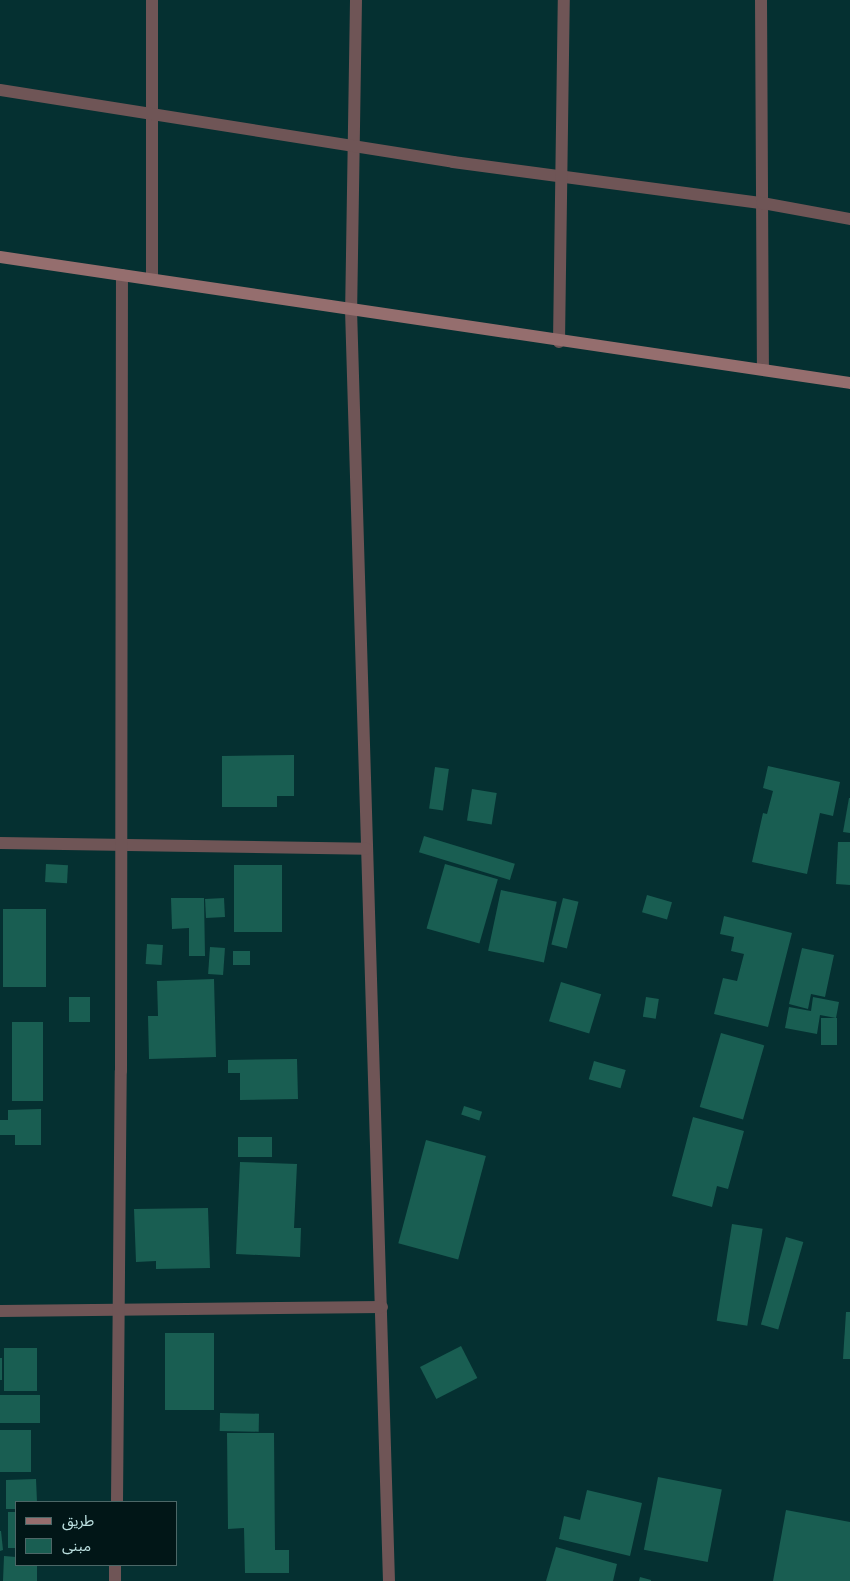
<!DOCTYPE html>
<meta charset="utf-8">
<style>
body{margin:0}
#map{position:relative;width:850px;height:1581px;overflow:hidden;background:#053031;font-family:Raleway,"Noto Sans Arabic",sans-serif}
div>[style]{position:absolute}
.building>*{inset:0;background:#195e52;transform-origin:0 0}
.street>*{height:12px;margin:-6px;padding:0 6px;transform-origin:6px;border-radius:6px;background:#6f5556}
.secondary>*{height:12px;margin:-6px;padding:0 6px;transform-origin:6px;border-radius:6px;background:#956e6e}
span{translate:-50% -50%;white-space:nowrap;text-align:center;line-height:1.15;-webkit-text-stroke:4px #011617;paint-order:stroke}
.legend{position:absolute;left:15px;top:1501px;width:162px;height:65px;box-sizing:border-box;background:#011617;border:1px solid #4c6767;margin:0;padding:6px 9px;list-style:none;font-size:15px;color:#bce0e0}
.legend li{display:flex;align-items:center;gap:10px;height:25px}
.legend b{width:25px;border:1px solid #4c6767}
</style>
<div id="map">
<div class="building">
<div style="clip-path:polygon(294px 755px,294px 796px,277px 796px,277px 807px,222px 807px,222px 756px)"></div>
<div style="clip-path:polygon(768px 766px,840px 782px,833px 816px,820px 813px,807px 874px,752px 862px,763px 813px,767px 814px,773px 791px,763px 788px)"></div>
<div style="left:435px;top:767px;width:14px;height:42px;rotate:8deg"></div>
<div style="left:472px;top:789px;width:25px;height:32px;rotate:9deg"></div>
<div style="clip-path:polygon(849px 798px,850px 798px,850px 833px,843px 832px)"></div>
<div style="left:424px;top:836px;width:95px;height:17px;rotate:17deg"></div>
<div style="clip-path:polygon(838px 842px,850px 842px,850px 885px,836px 884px)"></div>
<div style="left:46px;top:864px;width:22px;height:18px;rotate:3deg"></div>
<div style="left:445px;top:864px;width:55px;height:67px;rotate:16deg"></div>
<div style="left:234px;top:865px;width:48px;height:67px"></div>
<div style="left:501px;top:890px;width:57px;height:62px;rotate:12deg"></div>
<div style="left:647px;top:895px;width:26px;height:18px;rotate:16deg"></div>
<div style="clip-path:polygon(171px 898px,204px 898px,205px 956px,189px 956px,189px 928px,172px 929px)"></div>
<div style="left:224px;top:898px;width:19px;height:19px;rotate:87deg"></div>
<div style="left:563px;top:898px;width:16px;height:48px;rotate:14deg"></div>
<div style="left:3px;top:909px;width:43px;height:78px"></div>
<div style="clip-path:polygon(724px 916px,792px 933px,768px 1027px,714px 1014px,723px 978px,737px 981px,744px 954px,731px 951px,734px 937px,720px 934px)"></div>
<div style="left:147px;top:944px;width:16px;height:20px;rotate:4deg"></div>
<div style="left:210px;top:947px;width:15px;height:27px;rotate:4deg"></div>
<div style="clip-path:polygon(802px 948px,834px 955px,825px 997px,811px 994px,808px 1009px,789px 1004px)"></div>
<div style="left:233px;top:951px;width:17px;height:14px"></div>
<div style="clip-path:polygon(214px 979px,216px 1057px,149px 1059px,148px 1016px,158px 1016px,157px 981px)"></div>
<div style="left:561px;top:982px;width:42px;height:41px;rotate:17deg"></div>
<div style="left:69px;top:997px;width:21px;height:25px"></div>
<div style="left:646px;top:997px;width:13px;height:20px;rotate:9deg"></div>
<div style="clip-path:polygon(813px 997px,839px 1002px,836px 1018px,820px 1015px,817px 1034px,785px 1028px,789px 1007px,811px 1011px)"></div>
<div style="left:821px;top:1018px;width:16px;height:27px"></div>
<div style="left:12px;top:1022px;width:31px;height:79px"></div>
<div style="left:721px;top:1033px;width:45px;height:77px;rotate:16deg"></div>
<div style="clip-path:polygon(297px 1059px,298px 1099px,240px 1100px,240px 1073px,228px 1073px,228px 1060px)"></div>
<div style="left:594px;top:1061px;width:33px;height:19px;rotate:16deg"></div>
<div style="left:464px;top:1106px;width:19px;height:9px;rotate:18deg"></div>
<div style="clip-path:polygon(41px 1109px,41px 1145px,15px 1145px,15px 1135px,0 1135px,0 1120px,8px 1120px,8px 1110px)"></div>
<div style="clip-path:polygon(693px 1117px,744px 1131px,728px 1189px,717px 1186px,712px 1207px,672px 1196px)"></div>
<div style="left:272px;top:1137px;width:20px;height:34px;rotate:90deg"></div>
<div style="left:426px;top:1140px;width:62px;height:107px;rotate:15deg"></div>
<div style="clip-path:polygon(240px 1162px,297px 1164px,294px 1228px,301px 1228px,300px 1257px,236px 1254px)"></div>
<div style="clip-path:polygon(208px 1208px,210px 1268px,156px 1269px,156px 1261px,136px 1262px,134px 1209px)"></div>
<div style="left:732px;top:1224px;width:31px;height:98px;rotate:9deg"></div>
<div style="left:786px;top:1237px;width:18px;height:91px;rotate:16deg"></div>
<div style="clip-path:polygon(846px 1312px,850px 1312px,850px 1359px,843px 1359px)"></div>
<div style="left:214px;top:1333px;width:77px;height:49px;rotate:90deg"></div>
<div style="left:461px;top:1346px;width:36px;height:46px;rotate:63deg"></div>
<div style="left:4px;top:1348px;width:33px;height:43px"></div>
<div style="left:0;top:1358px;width:2px;height:22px"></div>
<div style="left:0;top:1395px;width:40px;height:28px"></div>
<div style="left:220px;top:1413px;width:39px;height:18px;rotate:1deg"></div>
<div style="left:0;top:1430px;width:31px;height:42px"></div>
<div style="clip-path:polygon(227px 1433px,274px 1433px,275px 1550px,289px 1550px,289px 1573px,245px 1573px,244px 1528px,228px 1529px)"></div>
<div style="left:658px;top:1477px;width:65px;height:74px;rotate:11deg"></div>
<div style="clip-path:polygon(36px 1479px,37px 1502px,16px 1502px,16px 1509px,6px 1509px,6px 1480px)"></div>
<div style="clip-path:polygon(587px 1490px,642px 1503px,630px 1556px,559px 1539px,564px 1516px,580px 1520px)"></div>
<div style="clip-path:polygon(786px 1510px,850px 1522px,850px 1581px,773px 1581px)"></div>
<div style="left:8px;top:1512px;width:8px;height:36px"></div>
<div style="clip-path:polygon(0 1531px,1px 1531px,3px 1550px,0 1551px)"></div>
<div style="clip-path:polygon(556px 1547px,617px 1564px,613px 1581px,546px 1581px)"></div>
<div style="clip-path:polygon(4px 1556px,16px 1557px,16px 1565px,37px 1565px,37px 1581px,3px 1581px)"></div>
<div style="clip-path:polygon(640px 1577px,651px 1580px,651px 1581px,639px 1581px)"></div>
</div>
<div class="street">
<div style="left:152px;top:0;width:279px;rotate:90deg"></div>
<div style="left:356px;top:0;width:309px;rotate:90.9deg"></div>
<div style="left:351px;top:309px;width:1273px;rotate:88.29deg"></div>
<div style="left:761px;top:0;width:369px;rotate:89.7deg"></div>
<div style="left:0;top:90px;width:459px;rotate:9deg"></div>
<div style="left:453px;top:162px;width:312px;rotate:7.6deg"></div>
<div style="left:762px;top:203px;width:89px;rotate:10.3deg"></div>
<div style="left:559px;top:342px;width:342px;rotate:-89.2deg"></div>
<div style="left:0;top:843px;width:366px;rotate:0.9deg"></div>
<div style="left:0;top:1311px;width:382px;rotate:-0.6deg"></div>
<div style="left:117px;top:1502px;width:431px;rotate:-89.5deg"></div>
<div style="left:121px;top:1071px;width:796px;rotate:-89.93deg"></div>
<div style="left:115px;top:1581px;width:16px;rotate:-90deg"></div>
</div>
<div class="secondary">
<div style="left:0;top:257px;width:859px;rotate:8.43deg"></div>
</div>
<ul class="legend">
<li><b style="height:6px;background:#956e6e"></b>طريق</li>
<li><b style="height:14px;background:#195e52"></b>مبنى</li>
</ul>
</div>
